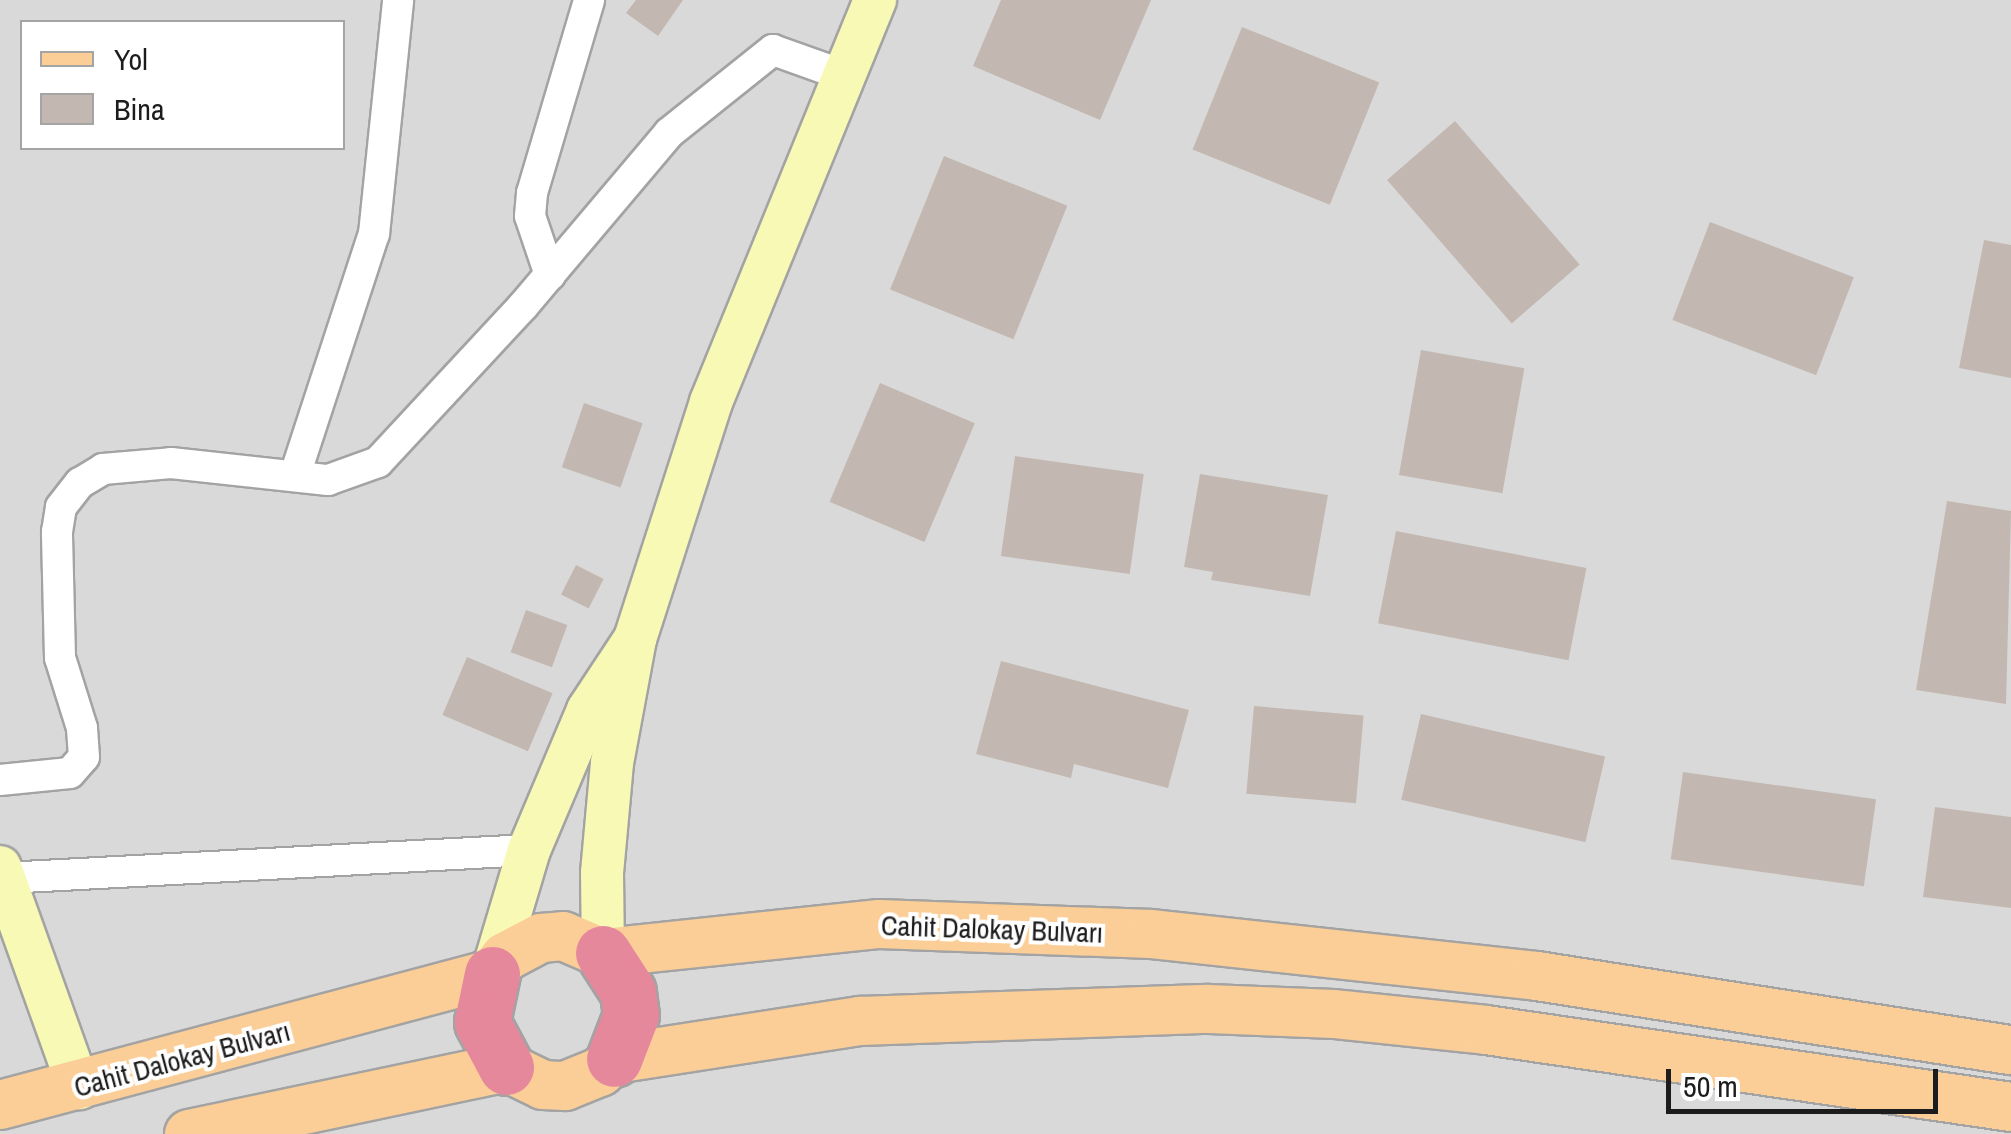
<!DOCTYPE html>
<meta charset="utf-8">
<style>
body{margin:0}
#map{position:relative;width:2011px;height:1134px;overflow:hidden;background:#ede9e1;font-family:"Archivo Narrow",sans-serif}
div>[style]{position:absolute}
.residential>*{inset:0;background:#dad9d9}
.building>*{inset:0;background:#c2b8b1;transform-origin:0 0}
.roads{filter:drop-shadow(2px 0 #a3a3a3) drop-shadow(-2px 0 #a3a3a3) drop-shadow(0 2px #a3a3a3) drop-shadow(0 -2px #a3a3a3)}
.street>*{height:30px;margin:-15px;padding:0 15px;transform-origin:15px;border-radius:15px;background:#fff}
.secondary>*{height:42px;margin:-21px;padding:0 21px;transform-origin:21px;border-radius:21px;background:#f7f9b4}
.primary>*{height:48px;margin:-24px;padding:0 24px;transform-origin:24px;border-radius:24px;background:#fbce98}
.highway>*{height:55px;margin:-27.5px;padding:0 27.5px;transform-origin:27.5px;border-radius:27.5px;background:#e6889c}
span{translate:-50% -50%;white-space:nowrap;text-align:center;line-height:1.15;-webkit-text-stroke:8px #fff;paint-order:stroke}
.street-label{font-size:28px;color:#1c1c1c}
.legend{position:absolute;left:20px;top:20px;width:325px;height:130px;box-sizing:border-box;background:#fff;border:2px solid #a4a4a4;margin:0;padding:12px 18px;list-style:none;font-size:30px;color:#1c1c1c}
.legend li{display:flex;align-items:center;gap:20px;height:50px}
.legend b{width:50px;border:2px solid #a4a4a4}
.scale{position:absolute;left:1666px;top:1069px;width:272px;height:45px;box-sizing:border-box;border:5px solid #1c1c1c;border-top:0;padding-left:12px;font-size:30px;line-height:35px;white-space:nowrap;color:#1c1c1c;-webkit-text-stroke:8px #fff;paint-order:stroke}
</style>
<div id="map">
<div class="residential">
<div style="clip-path:polygon(evenodd,0 0,2011px 0,2011px 1134px,0 1134px,0 0,22px 22px,342px 22px,342px 148px,22px 148px,22px 22px)"></div>
</div>
<div class="building">
<div style="clip-path:polygon(636px 0,683px 0,658px 36px,626px 13px)"></div>
<div style="clip-path:polygon(1001px 0,1151px 0,1100px 120px,973px 66px)"></div>
<div style="left:1242px;top:27px;width:148px;height:132px;rotate:22deg"></div>
<div style="left:1455px;top:121px;width:190px;height:90px;rotate:49deg"></div>
<div style="left:944px;top:156px;width:133px;height:144px;rotate:22deg"></div>
<div style="left:1710px;top:222px;width:154px;height:105px;rotate:21deg"></div>
<div style="clip-path:polygon(1984px 240px,2011px 245px,2011px 378px,1959px 368px)"></div>
<div style="left:1421px;top:350px;width:105px;height:127px;rotate:10deg"></div>
<div style="left:880px;top:383px;width:103px;height:129px;rotate:23deg"></div>
<div style="left:584px;top:403px;width:62px;height:68px;rotate:19deg"></div>
<div style="left:1015px;top:456px;width:130px;height:101px;rotate:8deg"></div>
<div style="clip-path:polygon(1200px 474px,1328px 495px,1310px 596px,1211px 580px,1213px 572px,1184px 567px)"></div>
<div style="clip-path:polygon(1947px 501px,2011px 511px,2006px 704px,1916px 690px)"></div>
<div style="left:1396px;top:531px;width:194px;height:94px;rotate:11deg"></div>
<div style="left:576px;top:565px;width:31px;height:33px;rotate:27deg"></div>
<div style="left:526px;top:610px;width:44px;height:45px;rotate:20deg"></div>
<div style="left:467px;top:657px;width:93px;height:63px;rotate:23deg"></div>
<div style="clip-path:polygon(1001px 661px,1189px 710px,1168px 788px,1074px 764px,1071px 778px,976px 754px)"></div>
<div style="left:1254px;top:706px;width:110px;height:88px;rotate:5deg"></div>
<div style="left:1421px;top:714px;width:189px;height:88px;rotate:13deg"></div>
<div style="left:1683px;top:772px;width:195px;height:88px;rotate:8deg"></div>
<div style="clip-path:polygon(1935px 807px,2011px 817px,2011px 908px,1923px 897px)"></div>
</div>
<div class="roads">
<div class="street">
<div style="left:550px;top:275px;width:62px;rotate:-108.7deg"></div>
<div style="left:530px;top:216px;width:23px;rotate:-85deg"></div>
<div style="left:532px;top:193px;width:201px;rotate:-73.5deg"></div>
<div style="left:295px;top:475px;width:254px;rotate:-71.9deg"></div>
<div style="left:374px;top:234px;width:235px;rotate:-84.1deg"></div>
<div style="left:0;top:780px;width:70px;rotate:-5.7deg"></div>
<div style="left:70px;top:773px;width:21px;rotate:-49deg"></div>
<div style="left:84px;top:757px;width:29px;rotate:-94deg"></div>
<div style="left:82px;top:728px;width:73px;rotate:-107.4deg"></div>
<div style="left:60px;top:658px;width:126px;rotate:-91.4deg"></div>
<div style="left:57px;top:532px;width:25px;rotate:-81deg"></div>
<div style="left:61px;top:507px;width:31px;rotate:-52deg"></div>
<div style="left:80px;top:483px;width:27px;rotate:-31deg"></div>
<div style="left:103px;top:469px;width:68px;rotate:-5deg"></div>
<div style="left:171px;top:463px;width:158px;rotate:6.2deg"></div>
<div style="left:328px;top:480px;width:53px;rotate:-19.8deg"></div>
<div style="left:378px;top:462px;width:213px;rotate:-47.1deg"></div>
<div style="left:523px;top:306px;width:226px;rotate:-49.8deg"></div>
<div style="left:669px;top:133px;width:133px;rotate:-38.6deg"></div>
<div style="left:773px;top:50px;width:74px;rotate:19.7deg"></div>
<div style="left:5px;top:878px;width:525px;rotate:-3.06deg"></div>
</div>
<div class="secondary">
<div style="left:635px;top:639px;width:249px;rotate:-72.2deg"></div>
<div style="left:711px;top:402px;width:434px;rotate:-67.8deg"></div>
<div style="left:0;top:867px;width:235px;rotate:70.3deg"></div>
<div style="left:492px;top:974px;width:129px;rotate:-73.4deg"></div>
<div style="left:529px;top:850px;width:152px;rotate:-67.1deg"></div>
<div style="left:588px;top:710px;width:85px;rotate:-56.5deg"></div>
<div style="left:635px;top:639px;width:126px;rotate:100.5deg"></div>
<div style="left:612px;top:763px;width:110px;rotate:95.2deg"></div>
<div style="left:602px;top:873px;width:80px;rotate:89.3deg"></div>
</div>
<div class="primary">
<div style="left:0;top:1105px;width:509px;rotate:-14.91deg"></div>
<div style="left:492px;top:974px;width:21px;rotate:-53deg"></div>
<div style="left:505px;top:957px;width:41px;rotate:-27.8deg"></div>
<div style="left:541px;top:938px;width:22px;rotate:-5deg"></div>
<div style="left:563px;top:936px;width:43px;rotate:23deg"></div>
<div style="left:603px;top:953px;width:278px;rotate:-6deg"></div>
<div style="left:879px;top:924px;width:272px;rotate:2.1deg"></div>
<div style="left:1151px;top:934px;width:388px;rotate:6.2deg"></div>
<div style="left:1537px;top:976px;width:480px;rotate:8.9deg"></div>
<div style="left:189px;top:1134px;width:324px;rotate:-11.9deg"></div>
<div style="left:506px;top:1067px;width:41px;rotate:25.9deg"></div>
<div style="left:543px;top:1085px;width:22px;rotate:3deg"></div>
<div style="left:565px;top:1086px;width:38px;rotate:-22deg"></div>
<div style="left:600px;top:1072px;width:19px;rotate:-43deg"></div>
<div style="left:614px;top:1059px;width:249px;rotate:-8.8deg"></div>
<div style="left:860px;top:1021px;width:349px;rotate:-2deg"></div>
<div style="left:1209px;top:1009px;width:125px;rotate:2.3deg"></div>
<div style="left:1334px;top:1014px;width:153px;rotate:6deg"></div>
<div style="left:1486px;top:1030px;width:531px;rotate:8.34deg"></div>
</div>
<div class="highway">
<div style="left:603px;top:953px;width:46px;rotate:57.3deg"></div>
<div style="left:628px;top:992px;width:23px;rotate:83deg"></div>
<div style="left:631px;top:1015px;width:47px;rotate:111.1deg"></div>
<div style="left:492px;top:974px;width:49px;rotate:101.8deg"></div>
<div style="left:482px;top:1022px;width:51px;rotate:61.9deg"></div>
</div>
</div>
<div class="street-label">
<span style="left:992px;top:929px;rotate:2deg">Cahit Dalokay Bulvarı</span>
<span style="left:182px;top:1059px;rotate:-15deg">Cahit Dalokay Bulvarı</span>
</div>
<ul class="legend">
<li><b style="height:12px;background:#fbce98"></b>Yol</li>
<li><b style="height:28px;background:#c2b8b1"></b>Bina</li>
</ul>
<div class="scale">50 m</div>
</div>
